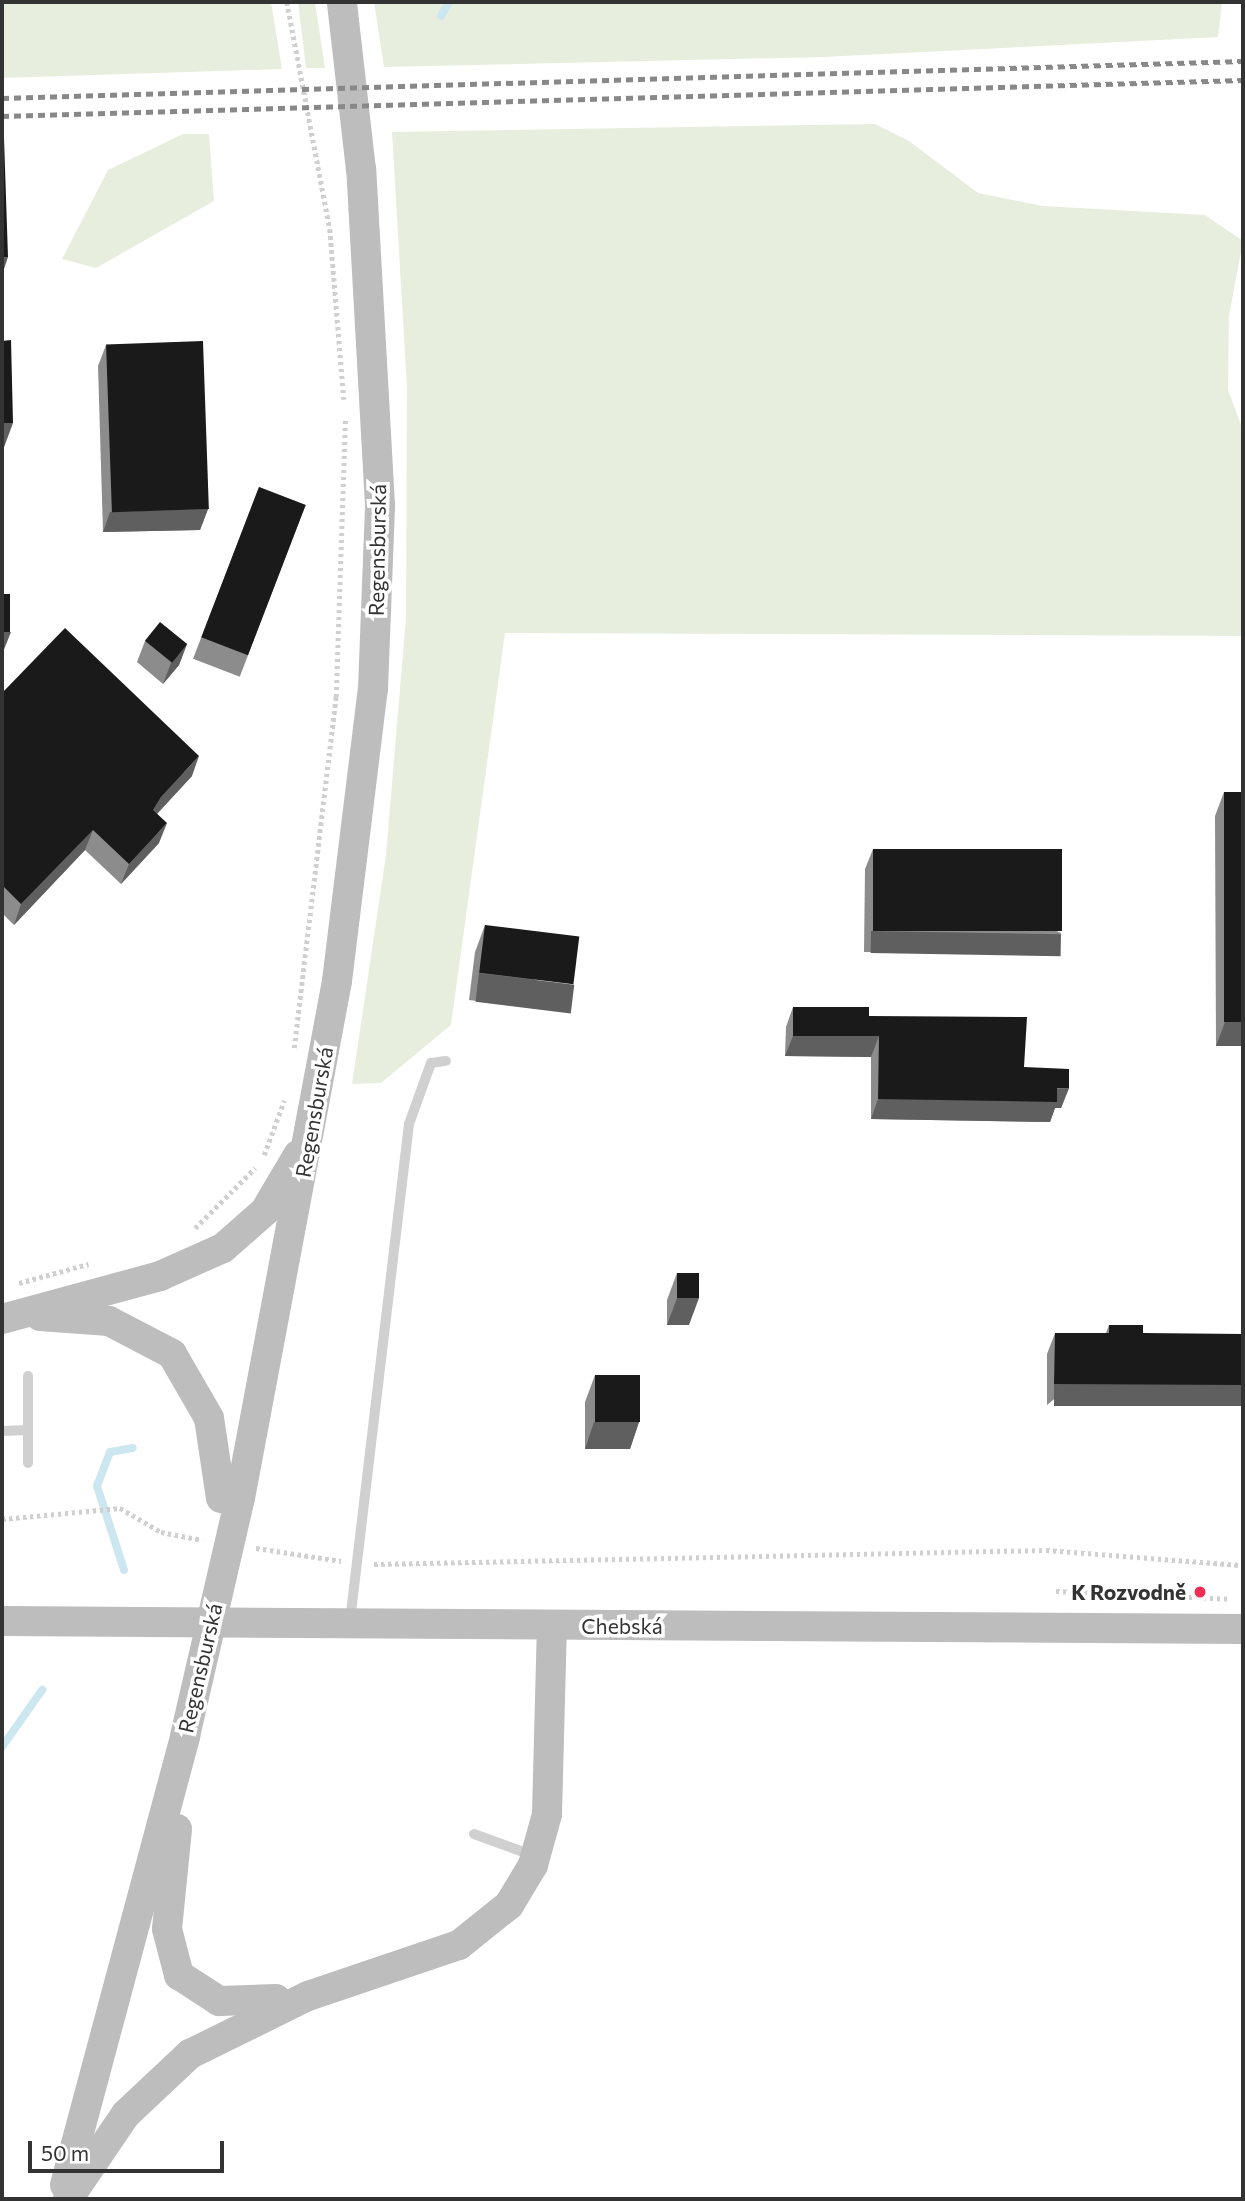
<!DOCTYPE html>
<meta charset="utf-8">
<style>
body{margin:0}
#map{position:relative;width:1245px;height:2201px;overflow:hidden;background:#fff;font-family:Commissioner,sans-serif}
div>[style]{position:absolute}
.green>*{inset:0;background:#e8eede}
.stream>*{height:8px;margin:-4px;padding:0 4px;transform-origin:4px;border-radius:4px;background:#cde7f0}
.path>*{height:4.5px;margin-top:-2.25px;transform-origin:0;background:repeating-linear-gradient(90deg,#d0d0d0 0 3.5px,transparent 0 7px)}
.lane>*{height:10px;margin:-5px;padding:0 5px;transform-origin:5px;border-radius:5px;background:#d0d0d0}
.secondary>*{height:30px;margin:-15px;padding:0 15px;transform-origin:15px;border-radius:15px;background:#bdbdbd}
.rail>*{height:5px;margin-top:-2.5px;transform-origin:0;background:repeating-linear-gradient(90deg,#888 0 7px,transparent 0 12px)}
.secondary-bridge>*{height:30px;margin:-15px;padding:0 15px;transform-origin:15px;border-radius:15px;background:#bdbdbd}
.wall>*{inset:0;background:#8c8c8c;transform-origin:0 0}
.shaded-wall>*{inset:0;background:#5f5f5f;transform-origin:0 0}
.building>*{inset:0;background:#1a1a1a;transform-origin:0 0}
.dots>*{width:19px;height:19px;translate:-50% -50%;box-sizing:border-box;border:4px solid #fff;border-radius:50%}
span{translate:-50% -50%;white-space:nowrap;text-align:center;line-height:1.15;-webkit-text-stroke:7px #fff;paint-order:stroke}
.street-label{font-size:21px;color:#333}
.poi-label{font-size:21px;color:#333;font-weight:700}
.right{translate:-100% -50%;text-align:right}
.frame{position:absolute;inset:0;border:4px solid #333;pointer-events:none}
.scale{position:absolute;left:28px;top:2141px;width:196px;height:32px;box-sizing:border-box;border:4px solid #333;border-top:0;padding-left:9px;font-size:21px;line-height:24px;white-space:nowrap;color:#333;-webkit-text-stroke:5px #fff;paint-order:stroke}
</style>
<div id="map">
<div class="green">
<div style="clip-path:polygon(2px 2px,271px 2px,282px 69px,2px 78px)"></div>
<div style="clip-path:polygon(298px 2px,315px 2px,325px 68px,306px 68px)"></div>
<div style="clip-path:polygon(374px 2px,1222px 2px,1218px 37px,823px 57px,384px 67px)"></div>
<div style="clip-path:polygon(875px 124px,909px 141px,978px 193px,1043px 206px,1205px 215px,1243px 241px,1229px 316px,1228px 390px,1243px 430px,1243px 636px,505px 633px,451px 1025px,381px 1083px,352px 1084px,386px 855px,406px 617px,407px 388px,392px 132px)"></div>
<div style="clip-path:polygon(183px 134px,209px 134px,214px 201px,96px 268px,62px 259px,108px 170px)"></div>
</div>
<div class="stream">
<div style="left:441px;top:16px;width:16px;rotate:-60deg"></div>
<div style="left:124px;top:1570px;width:88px;rotate:-107.8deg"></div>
<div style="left:97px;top:1486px;width:36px;rotate:-69deg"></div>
<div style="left:110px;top:1452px;width:23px;rotate:-10deg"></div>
<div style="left:2px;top:1747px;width:70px;rotate:-54.9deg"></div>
</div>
<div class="path">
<div style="left:287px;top:2px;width:231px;rotate:79.3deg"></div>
<div style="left:330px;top:229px;width:171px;rotate:85.3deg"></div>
<div style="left:294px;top:1048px;width:354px;rotate:-83.2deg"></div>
<div style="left:336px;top:697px;width:278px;rotate:-88.1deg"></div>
<div style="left:264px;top:1155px;width:58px;rotate:-69.7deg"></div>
<div style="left:195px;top:1228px;width:85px;rotate:-45deg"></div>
<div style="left:19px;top:1283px;width:72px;rotate:-15.4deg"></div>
<div style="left:2px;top:1519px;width:119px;rotate:-5.3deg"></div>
<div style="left:120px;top:1508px;width:48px;rotate:30.3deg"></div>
<div style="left:161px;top:1532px;width:42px;rotate:11deg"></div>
<div style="left:256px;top:1548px;width:86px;rotate:8.7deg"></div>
<div style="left:374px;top:1564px;width:672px;rotate:-1.19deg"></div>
<div style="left:1046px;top:1550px;width:198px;rotate:4.4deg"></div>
<div style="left:1056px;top:1591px;width:173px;rotate:2.6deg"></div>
</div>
<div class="lane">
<div style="left:28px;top:1376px;width:87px;rotate:90deg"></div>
<div style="left:2px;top:1431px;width:26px;rotate:-2deg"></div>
<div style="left:350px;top:1621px;width:500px;rotate:-83.23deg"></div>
<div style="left:409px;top:1124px;width:65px;rotate:-70.2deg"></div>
<div style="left:431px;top:1063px;width:15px;rotate:-8deg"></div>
<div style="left:474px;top:1834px;width:64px;rotate:20.1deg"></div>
</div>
<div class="secondary">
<div style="left:40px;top:1316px;width:69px;rotate:4.1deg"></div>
<div style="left:109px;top:1321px;width:71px;rotate:27.6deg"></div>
<div style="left:172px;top:1354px;width:74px;rotate:60deg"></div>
<div style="left:209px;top:1418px;width:81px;rotate:81.5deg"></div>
<div style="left:2px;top:1319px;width:164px;rotate:-15.2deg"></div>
<div style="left:160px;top:1276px;width:69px;rotate:-24deg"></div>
<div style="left:223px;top:1248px;width:56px;rotate:-41.4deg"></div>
<div style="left:265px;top:1211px;width:65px;rotate:-59.5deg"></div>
<div style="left:240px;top:1498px;width:526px;rotate:-79.37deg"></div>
<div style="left:337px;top:981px;width:294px;rotate:-83deg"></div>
<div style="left:373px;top:689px;width:184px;rotate:-87.8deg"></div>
<div style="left:380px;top:505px;width:336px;rotate:-93.2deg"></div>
<div style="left:361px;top:170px;width:169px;rotate:-96.5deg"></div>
<div style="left:2px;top:1621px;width:1241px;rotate:0.37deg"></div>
<div style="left:177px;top:1829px;width:100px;rotate:95.7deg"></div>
<div style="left:167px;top:1929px;width:48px;rotate:75.4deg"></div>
<div style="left:179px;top:1975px;width:48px;rotate:33deg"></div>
<div style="left:219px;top:2001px;width:57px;rotate:-2deg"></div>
<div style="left:65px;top:2185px;width:465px;rotate:-75deg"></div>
<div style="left:68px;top:2199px;width:103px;rotate:-55.7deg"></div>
<div style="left:126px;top:2114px;width:88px;rotate:-43.2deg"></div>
<div style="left:190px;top:2054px;width:131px;rotate:-26.2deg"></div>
<div style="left:308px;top:1996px;width:159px;rotate:-18.7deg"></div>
<div style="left:459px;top:1945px;width:64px;rotate:-38.7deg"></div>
<div style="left:509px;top:1905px;width:47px;rotate:-59deg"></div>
<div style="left:533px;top:1865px;width:53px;rotate:-74.6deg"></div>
<div style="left:547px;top:1814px;width:188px;rotate:-88.5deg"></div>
</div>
<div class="rail">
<div style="left:2px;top:98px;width:1242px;rotate:-1.71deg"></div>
<div style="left:2px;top:116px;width:1242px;rotate:-1.66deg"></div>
</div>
<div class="secondary-bridge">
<div style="left:185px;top:1736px;width:244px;rotate:-77deg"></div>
</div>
<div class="wall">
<div style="clip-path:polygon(106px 345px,208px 509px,200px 530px,103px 532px,98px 366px)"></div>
<div style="left:259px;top:487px;width:50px;height:184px;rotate:21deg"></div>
<div style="clip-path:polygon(145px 641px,187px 644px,179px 665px,163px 684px,137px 662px)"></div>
<div style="clip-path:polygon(2px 693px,192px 776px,157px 814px,159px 843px,121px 884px,85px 850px,14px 925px,2px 913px)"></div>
<div style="clip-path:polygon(1224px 792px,1243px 1046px,1216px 1046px,1215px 816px)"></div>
<div style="clip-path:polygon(873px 849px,1061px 933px,1054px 954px,864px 952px,865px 869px)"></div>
<div style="clip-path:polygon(485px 925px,564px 1012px,469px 1000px,475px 952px)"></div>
<div style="clip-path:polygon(793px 1007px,869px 1016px,1024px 1067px,1069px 1088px,1061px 1108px,1055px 1108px,1050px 1122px,871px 1119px,871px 1057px,785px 1056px,786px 1027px)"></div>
<div style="clip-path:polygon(677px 1273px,689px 1325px,667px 1325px,667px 1300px)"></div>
<div style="clip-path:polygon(1109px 1325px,1143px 1325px,1047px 1405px,1047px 1354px,1055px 1333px,1106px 1333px)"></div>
<div style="clip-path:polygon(595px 1375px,639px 1422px,630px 1449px,585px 1449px,585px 1402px)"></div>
</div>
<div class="shaded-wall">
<div style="clip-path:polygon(8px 257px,2px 275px,2px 258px)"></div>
<div style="clip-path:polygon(2px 423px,13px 423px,3px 450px,2px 450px)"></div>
<div style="clip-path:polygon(208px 509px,200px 530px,103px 532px,110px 512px)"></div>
<div style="clip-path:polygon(2px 632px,11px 632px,3px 652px,2px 652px)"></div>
<div style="clip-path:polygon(187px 644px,179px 665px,163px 684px,171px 663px)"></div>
<div style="clip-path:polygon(199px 756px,192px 776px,154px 817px,153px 810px,161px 797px)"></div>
<div style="clip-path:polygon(167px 823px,159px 843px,121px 884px,129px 864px)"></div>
<div style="clip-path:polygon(93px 830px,85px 850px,14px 925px,21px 904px)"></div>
<div style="left:871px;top:931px;width:190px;height:22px;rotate:1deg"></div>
<div style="left:479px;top:973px;width:96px;height:29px;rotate:7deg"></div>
<div style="clip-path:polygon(1225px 1022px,1243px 1022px,1243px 1046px,1216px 1046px)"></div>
<div style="clip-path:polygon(793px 1036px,879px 1036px,871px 1057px,785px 1056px)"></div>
<div style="clip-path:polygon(1069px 1088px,1061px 1108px,1055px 1108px,1050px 1122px,871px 1119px,878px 1099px)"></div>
<div style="clip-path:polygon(677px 1298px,699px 1298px,689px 1325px,667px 1325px)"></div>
<div style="left:1054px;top:1384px;width:189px;height:22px"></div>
<div style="clip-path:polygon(594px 1422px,639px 1422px,630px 1449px,585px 1449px)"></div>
</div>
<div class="building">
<div style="clip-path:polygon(2px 138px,4px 138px,8px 257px,2px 258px)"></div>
<div style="clip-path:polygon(11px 340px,13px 423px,2px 423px,2px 341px)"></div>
<div style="left:203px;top:341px;width:168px;height:97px;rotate:88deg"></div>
<div style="left:259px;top:487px;width:50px;height:161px;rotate:21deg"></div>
<div style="left:2px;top:594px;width:8px;height:38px"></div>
<div style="left:160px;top:622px;width:35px;height:24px;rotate:39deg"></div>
<div style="clip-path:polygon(65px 628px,199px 756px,161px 797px,153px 810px,167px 823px,129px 864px,93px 830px,21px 904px,2px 885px,2px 693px)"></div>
<div style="left:1224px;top:792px;width:19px;height:230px"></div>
<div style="left:873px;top:849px;width:189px;height:82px"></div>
<div style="left:485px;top:925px;width:95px;height:48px;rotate:7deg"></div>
<div style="clip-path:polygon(793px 1007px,869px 1007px,869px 1016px,1027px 1017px,1024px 1067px,1069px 1069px,1069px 1088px,1057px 1088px,1057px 1102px,878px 1099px,879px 1036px,793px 1036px)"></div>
<div style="left:677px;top:1273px;width:22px;height:25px"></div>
<div style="clip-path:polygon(1109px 1325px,1143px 1325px,1143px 1333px,1243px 1334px,1243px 1385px,1054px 1384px,1055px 1333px,1109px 1333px)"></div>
<div style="left:595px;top:1375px;width:45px;height:47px"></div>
</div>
<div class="dots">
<div style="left:1200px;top:1592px;background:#f02f59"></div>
</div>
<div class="street-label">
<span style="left:377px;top:550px;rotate:-89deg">Regensburská</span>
<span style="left:314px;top:1112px;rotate:-80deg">Regensburská</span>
<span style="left:622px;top:1626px">Chebská</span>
<span style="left:200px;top:1668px;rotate:-77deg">Regensburská</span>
</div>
<div class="poi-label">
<span class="right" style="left:1186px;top:1592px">K Rozvodně</span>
</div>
<div class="frame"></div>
<div class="scale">50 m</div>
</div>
